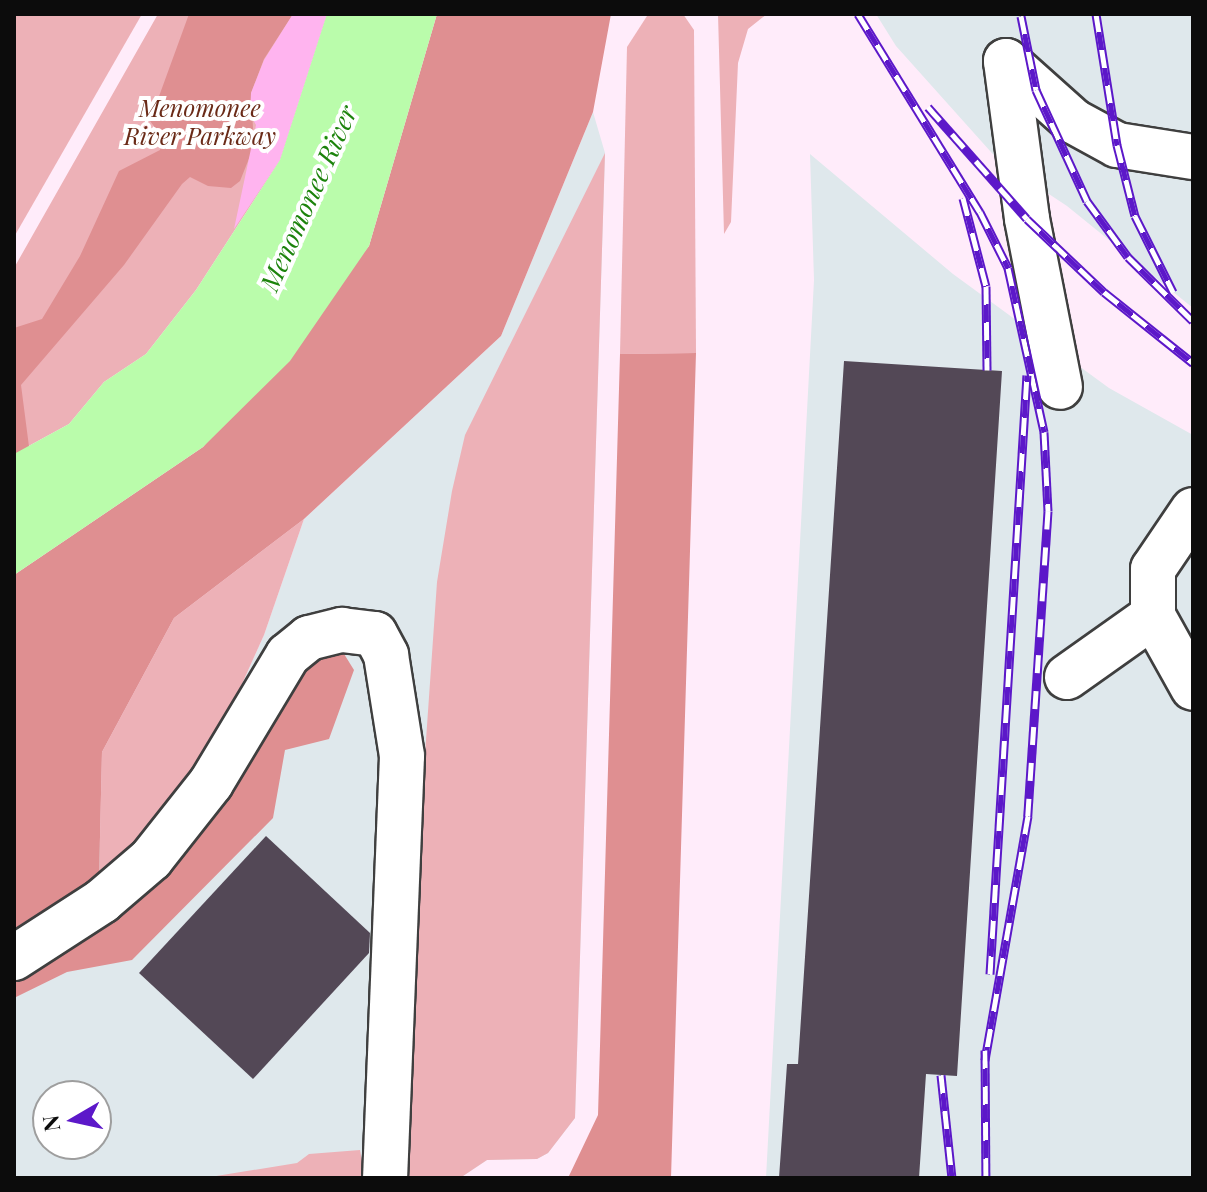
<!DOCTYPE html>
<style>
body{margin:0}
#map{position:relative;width:1207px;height:1192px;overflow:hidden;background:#ffecfa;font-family:"Playfair Display",serif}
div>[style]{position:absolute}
.industrial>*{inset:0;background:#dfe8ec}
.green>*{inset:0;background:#edb1b7}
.forest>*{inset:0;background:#df8f91}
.sand>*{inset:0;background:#ffb4ef}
.water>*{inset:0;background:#bafcab}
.building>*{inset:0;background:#534856}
.roads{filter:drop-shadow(2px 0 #3f3f3f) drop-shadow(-2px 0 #3f3f3f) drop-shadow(0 2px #3f3f3f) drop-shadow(0 -2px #3f3f3f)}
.minor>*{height:44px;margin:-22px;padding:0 22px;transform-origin:22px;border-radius:22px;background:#fff}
.rail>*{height:9px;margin-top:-4.5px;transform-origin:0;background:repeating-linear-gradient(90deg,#fff 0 18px,#5c18c9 0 36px);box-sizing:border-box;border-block:2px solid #5c18c9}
span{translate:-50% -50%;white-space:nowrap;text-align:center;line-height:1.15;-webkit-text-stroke:8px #fff;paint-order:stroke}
.park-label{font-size:24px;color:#6a2a17;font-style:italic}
.water-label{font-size:26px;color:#1c830c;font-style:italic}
.frame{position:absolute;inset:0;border:16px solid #0c0c0c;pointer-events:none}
.north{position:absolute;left:32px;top:1080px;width:80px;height:80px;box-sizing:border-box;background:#fff;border:2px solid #9e9e9e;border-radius:50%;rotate:261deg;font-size:22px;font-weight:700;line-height:32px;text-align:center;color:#0c0c0c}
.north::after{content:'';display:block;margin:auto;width:28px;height:36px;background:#5c18c9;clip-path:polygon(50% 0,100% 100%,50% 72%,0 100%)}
</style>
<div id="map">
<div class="industrial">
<div style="clip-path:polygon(876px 14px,1193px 14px,1193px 308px,1067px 206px,999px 161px,896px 46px)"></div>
<div style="clip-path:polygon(evenodd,593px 112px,605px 153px,575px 1118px,548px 1153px,537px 1159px,487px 1160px,460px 1178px,14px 1178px,14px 934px,233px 704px,264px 635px,304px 519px,501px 336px,593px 112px,48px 1096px,96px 1096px,96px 1144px,48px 1144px,48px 1096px)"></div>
<div style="clip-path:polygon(810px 154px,953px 274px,1109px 388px,1193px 435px,1193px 1178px,766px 1178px,814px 280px)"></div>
</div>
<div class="green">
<div style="clip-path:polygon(14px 14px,142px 14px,14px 237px)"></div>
<div style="clip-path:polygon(158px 14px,327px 14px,280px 160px,196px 290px,146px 354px,104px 382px,69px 424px,14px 454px,14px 268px)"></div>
<div style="clip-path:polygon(683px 14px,694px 30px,696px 353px,620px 354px,627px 47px,647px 16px)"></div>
<div style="clip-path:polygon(718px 14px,767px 14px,748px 29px,738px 63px,731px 222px,724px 234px)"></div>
<div style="clip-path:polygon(605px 153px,575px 1118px,548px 1153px,537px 1159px,487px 1160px,460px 1178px,405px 1178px,400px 1114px,437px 582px,452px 491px,465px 435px)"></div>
<div style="clip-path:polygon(304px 519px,264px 635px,233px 704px,138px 851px,99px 879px,102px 752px,174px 618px)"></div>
<div style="clip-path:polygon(360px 1150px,365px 1178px,204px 1178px,297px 1163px,309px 1154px)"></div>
</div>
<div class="forest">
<div style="clip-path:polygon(189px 14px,293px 14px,264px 59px,251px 93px,254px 146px,240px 181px,231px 188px,208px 186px,190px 177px,182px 184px,124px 265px,21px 385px,31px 462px,14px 485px,14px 328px,42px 319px,80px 256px,119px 171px,160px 150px,162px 137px,150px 121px)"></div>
<div style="clip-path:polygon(437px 14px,611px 14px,593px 112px,501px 336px,304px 519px,174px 618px,102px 752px,99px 879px,14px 934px,14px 575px,203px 447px,369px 246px)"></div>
<div style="clip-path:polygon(696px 353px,671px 1178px,568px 1178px,598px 1115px,620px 354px)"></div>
<div style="clip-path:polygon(336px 641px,354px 670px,329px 739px,285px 750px,273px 818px,132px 960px,67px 972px,14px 998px,14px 972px,61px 944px,292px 675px)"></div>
</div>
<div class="sand">
<div style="clip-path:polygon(293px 14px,327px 14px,280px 160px,234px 229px,256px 125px,250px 114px,251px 93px,264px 60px)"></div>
</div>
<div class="water">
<div style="clip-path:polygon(327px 14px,437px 14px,369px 246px,290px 361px,203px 447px,14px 575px,14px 454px,69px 424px,104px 382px,146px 354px,196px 290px,280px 160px)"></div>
</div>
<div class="building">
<div style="clip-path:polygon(844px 361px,1002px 371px,957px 1076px,926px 1074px,919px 1178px,779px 1178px,787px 1064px,798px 1064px)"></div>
<div style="clip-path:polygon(266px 836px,370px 933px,369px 953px,253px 1079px,139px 973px)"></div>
</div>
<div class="roads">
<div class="minor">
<div style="left:1006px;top:61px;width:159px;rotate:82.4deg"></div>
<div style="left:1027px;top:219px;width:171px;rotate:78.9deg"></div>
<div style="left:1006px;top:61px;width:90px;rotate:41.8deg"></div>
<div style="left:1073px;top:121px;width:50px;rotate:28.6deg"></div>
<div style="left:1117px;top:145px;width:77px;rotate:9deg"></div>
<div style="left:1193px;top:510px;width:71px;rotate:124.1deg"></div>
<div style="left:1153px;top:569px;width:47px;rotate:90deg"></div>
<div style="left:1153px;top:616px;width:82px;rotate:60.9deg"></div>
<div style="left:1067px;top:677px;width:105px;rotate:-35.3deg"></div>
<div style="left:14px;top:958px;width:105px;rotate:-32.9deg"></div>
<div style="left:102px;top:901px;width:65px;rotate:-40.6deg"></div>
<div style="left:151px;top:859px;width:97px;rotate:-51.7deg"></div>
<div style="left:211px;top:783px;width:149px;rotate:-59deg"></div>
<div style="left:288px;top:655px;width:27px;rotate:-39deg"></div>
<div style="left:309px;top:638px;width:34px;rotate:-14deg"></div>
<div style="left:342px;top:630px;width:33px;rotate:7deg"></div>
<div style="left:375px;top:634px;width:24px;rotate:62deg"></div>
<div style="left:386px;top:655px;width:102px;rotate:81deg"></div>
<div style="left:402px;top:756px;width:422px;rotate:92.3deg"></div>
</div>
</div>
<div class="rail">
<div style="left:858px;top:14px;width:233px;rotate:58.4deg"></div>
<div style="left:980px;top:212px;width:63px;rotate:63.4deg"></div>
<div style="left:1008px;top:268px;width:168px;rotate:77.6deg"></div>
<div style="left:1044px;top:432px;width:79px;rotate:87.1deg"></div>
<div style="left:1048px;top:511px;width:306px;rotate:93.8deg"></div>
<div style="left:1028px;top:816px;width:248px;rotate:100deg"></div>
<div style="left:1096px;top:14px;width:133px;rotate:80.9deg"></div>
<div style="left:1117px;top:145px;width:73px;rotate:75.8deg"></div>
<div style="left:1135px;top:216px;width:85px;rotate:63.4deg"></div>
<div style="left:1021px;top:16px;width:76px;rotate:78.5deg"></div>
<div style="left:1036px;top:90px;width:122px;rotate:65.3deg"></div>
<div style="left:1087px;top:201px;width:69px;rotate:53.8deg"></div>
<div style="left:1128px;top:257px;width:91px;rotate:44.6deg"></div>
<div style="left:928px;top:107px;width:149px;rotate:48.5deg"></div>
<div style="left:1027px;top:219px;width:106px;rotate:43.5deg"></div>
<div style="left:1104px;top:292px;width:114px;rotate:38.6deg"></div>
<div style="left:963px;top:198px;width:91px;rotate:75.4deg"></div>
<div style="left:986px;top:286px;width:84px;rotate:89.3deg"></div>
<div style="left:990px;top:974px;width:600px;rotate:-86.47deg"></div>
<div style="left:985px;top:1050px;width:128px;rotate:89.6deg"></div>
<div style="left:941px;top:1075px;width:104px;rotate:83.9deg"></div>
</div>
<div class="park-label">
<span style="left:200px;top:122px">Menomonee<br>River Parkway</span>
</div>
<div class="water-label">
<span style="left:308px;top:198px;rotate:-66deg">Menomonee River</span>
</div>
<div class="frame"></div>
<div class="north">N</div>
</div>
